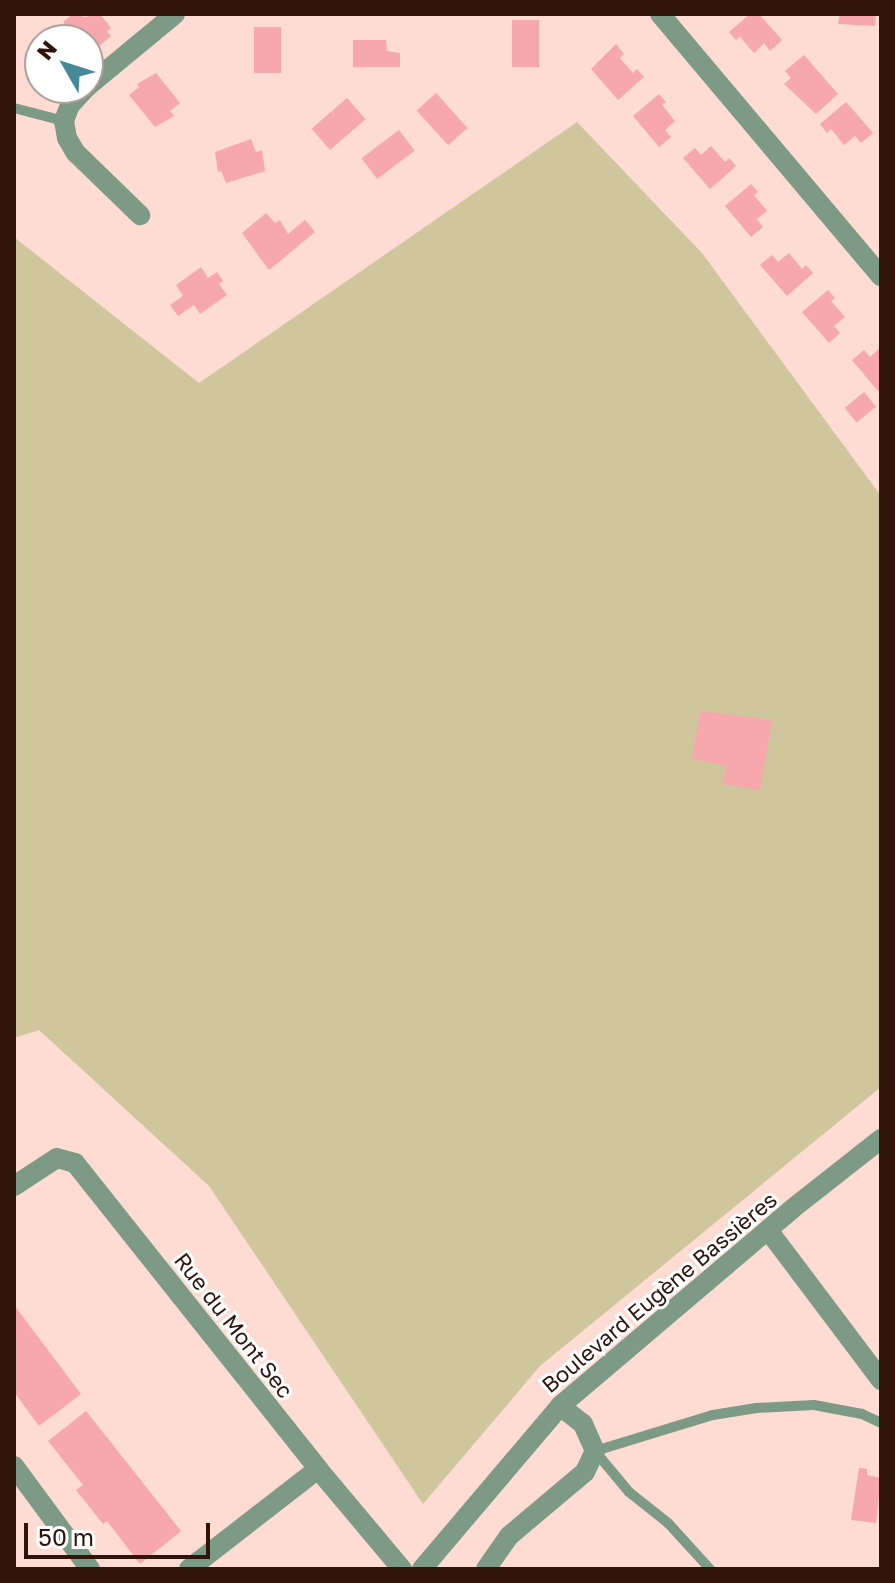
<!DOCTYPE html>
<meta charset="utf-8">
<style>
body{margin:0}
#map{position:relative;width:895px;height:1583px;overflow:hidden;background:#fedcd3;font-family:"Golos Text",sans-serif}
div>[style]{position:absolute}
.green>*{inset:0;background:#d0c69d}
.building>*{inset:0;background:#f6a8ac;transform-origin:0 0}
.service>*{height:10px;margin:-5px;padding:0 5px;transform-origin:5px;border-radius:5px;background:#7c9a86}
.minor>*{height:20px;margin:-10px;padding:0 10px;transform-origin:10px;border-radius:10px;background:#7c9a86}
.tertiary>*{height:20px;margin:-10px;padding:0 10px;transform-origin:10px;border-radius:10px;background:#7c9a86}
span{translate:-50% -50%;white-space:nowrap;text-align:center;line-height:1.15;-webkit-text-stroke:6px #fff;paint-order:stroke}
.street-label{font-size:22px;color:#30130b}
.frame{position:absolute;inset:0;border:16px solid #30130b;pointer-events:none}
.north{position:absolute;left:24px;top:24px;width:80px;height:80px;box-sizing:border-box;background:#fff;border:2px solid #aca19d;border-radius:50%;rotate:309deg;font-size:22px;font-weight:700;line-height:32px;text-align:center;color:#30130b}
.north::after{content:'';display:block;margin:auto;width:28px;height:36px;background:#468999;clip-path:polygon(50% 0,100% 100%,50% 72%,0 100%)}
.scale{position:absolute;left:24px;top:1523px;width:186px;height:36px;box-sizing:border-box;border:4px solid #30130b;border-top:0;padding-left:10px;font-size:24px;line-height:28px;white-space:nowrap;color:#30130b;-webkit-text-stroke:6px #fff;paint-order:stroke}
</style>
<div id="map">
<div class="green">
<div style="clip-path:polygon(577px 122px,702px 253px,881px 496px,881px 1087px,540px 1366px,423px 1504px,209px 1186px,39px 1030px,14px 1038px,14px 237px,199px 383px)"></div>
</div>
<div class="building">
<div style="clip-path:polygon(73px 14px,85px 17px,100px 14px,111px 28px,107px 31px,111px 36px,99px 46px,95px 40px,88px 46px,88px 40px,77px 40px,63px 22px)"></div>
<div style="clip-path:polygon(750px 14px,759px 14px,782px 40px,770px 51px,764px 43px,754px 53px,740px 37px,736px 40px,729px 32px)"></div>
<div style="clip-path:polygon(840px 14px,876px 14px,875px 26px,838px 24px)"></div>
<div style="left:512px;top:20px;width:27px;height:47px"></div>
<div style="left:254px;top:27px;width:27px;height:46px"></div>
<div style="clip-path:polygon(353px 40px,386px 40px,387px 51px,400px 53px,400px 67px,353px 67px)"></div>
<div style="clip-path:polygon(616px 44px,624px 54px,620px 58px,633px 73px,637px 69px,644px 77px,618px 100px,591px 69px)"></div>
<div style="clip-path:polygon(804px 55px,838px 94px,816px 114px,784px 84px,791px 78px,785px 71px)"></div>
<div style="clip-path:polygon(156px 73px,180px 103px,170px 111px,174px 116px,155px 127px,129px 95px,139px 87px,137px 84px)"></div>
<div style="left:436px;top:93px;width:47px;height:26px;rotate:48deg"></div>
<div style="clip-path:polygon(659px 94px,666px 102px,662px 105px,675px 121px,665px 130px,671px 137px,659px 147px,633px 116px)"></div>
<div style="left:347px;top:98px;width:28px;height:47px;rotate:49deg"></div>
<div style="clip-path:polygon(846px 102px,873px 133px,861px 143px,855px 136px,844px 145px,831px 129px,827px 133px,820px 124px)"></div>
<div style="left:399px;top:130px;width:26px;height:47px;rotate:53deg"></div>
<div style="clip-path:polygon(251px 139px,256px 152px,262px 150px,265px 171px,226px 183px,221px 171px,218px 172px,215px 152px)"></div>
<div style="clip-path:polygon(711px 146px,725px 162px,729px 158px,736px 166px,710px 189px,683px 158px,695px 148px,701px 155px)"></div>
<div style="clip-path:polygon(751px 184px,758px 192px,754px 195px,767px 211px,757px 219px,763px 227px,751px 237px,725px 206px)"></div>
<div style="clip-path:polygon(266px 213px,275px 223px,280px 220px,288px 234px,305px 220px,315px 232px,269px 270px,242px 233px)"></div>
<div style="clip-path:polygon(789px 253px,802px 269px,806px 265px,813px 273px,787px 296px,760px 265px,772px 255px,778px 262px)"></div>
<div style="clip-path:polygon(201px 267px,208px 278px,217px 272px,223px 281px,219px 284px,227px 295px,200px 314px,194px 305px,178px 316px,170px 305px,183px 296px,176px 285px)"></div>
<div style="clip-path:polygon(828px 290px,835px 298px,831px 301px,845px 317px,834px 326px,840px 333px,829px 343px,802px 312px)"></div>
<div style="clip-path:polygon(881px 347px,881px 388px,878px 391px,852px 360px,864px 350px,870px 357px)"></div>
<div style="left:864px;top:392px;width:19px;height:25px;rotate:51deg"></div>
<div style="clip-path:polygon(700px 711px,772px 720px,760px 790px,722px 784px,727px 766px,692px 759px)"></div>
<div style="clip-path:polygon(14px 1305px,81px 1394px,39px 1426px,14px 1392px)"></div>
<div style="clip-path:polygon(86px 1411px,181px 1531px,140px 1564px,107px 1521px,103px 1524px,76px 1490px,83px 1485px,48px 1441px)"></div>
<div style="clip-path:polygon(859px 1468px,867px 1469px,867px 1475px,881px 1478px,876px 1523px,851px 1520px)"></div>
</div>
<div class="service">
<div style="left:14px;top:108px;width:52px;rotate:14.6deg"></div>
<div style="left:710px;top:1569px;width:62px;rotate:-132.4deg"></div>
<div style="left:668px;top:1523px;width:50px;rotate:-141.5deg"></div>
<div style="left:629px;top:1492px;width:53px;rotate:-129.7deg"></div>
<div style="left:595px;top:1451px;width:123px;rotate:-17deg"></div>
<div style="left:713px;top:1415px;width:44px;rotate:-9.2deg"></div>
<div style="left:756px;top:1408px;width:58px;rotate:-3deg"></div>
<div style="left:814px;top:1405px;width:49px;rotate:10.6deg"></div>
<div style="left:862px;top:1414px;width:21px;rotate:25deg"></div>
</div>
<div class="minor">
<div style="left:660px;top:14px;width:343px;rotate:49.9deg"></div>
<div style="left:88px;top:86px;width:113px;rotate:-39.6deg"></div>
<div style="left:86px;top:88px;width:23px;rotate:133deg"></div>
<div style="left:70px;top:105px;width:17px;rotate:111deg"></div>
<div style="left:64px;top:121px;width:17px;rotate:80deg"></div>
<div style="left:67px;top:138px;width:16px;rotate:60deg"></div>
<div style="left:75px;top:152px;width:91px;rotate:44.1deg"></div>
<div style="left:14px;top:1186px;width:51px;rotate:-33.1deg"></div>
<div style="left:57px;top:1158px;width:19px;rotate:16deg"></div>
<div style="left:75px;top:1163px;width:391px;rotate:51.5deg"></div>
<div style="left:318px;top:1469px;width:131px;rotate:50deg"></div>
<div style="left:768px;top:1230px;width:188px;rotate:53deg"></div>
<div style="left:14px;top:1466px;width:128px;rotate:53.6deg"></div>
<div style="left:189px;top:1569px;width:163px;rotate:-37.8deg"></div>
<div style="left:486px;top:1569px;width:40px;rotate:-55.1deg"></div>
<div style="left:509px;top:1536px;width:99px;rotate:-40.1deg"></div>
<div style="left:585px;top:1472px;width:23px;rotate:-65deg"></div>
<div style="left:595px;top:1451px;width:30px;rotate:-114deg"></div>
<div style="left:583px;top:1424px;width:29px;rotate:-142deg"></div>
</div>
<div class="tertiary">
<div style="left:422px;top:1569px;width:214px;rotate:-49.7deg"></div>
<div style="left:560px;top:1406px;width:304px;rotate:-40.3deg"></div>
<div style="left:792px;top:1209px;width:113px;rotate:-38.2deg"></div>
</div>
<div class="street-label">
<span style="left:659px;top:1292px;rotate:-40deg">Boulevard Eugène Bassières</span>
<span style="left:234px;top:1325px;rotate:52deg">Rue du Mont Sec</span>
</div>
<div class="frame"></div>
<div class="north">N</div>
<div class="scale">50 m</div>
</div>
